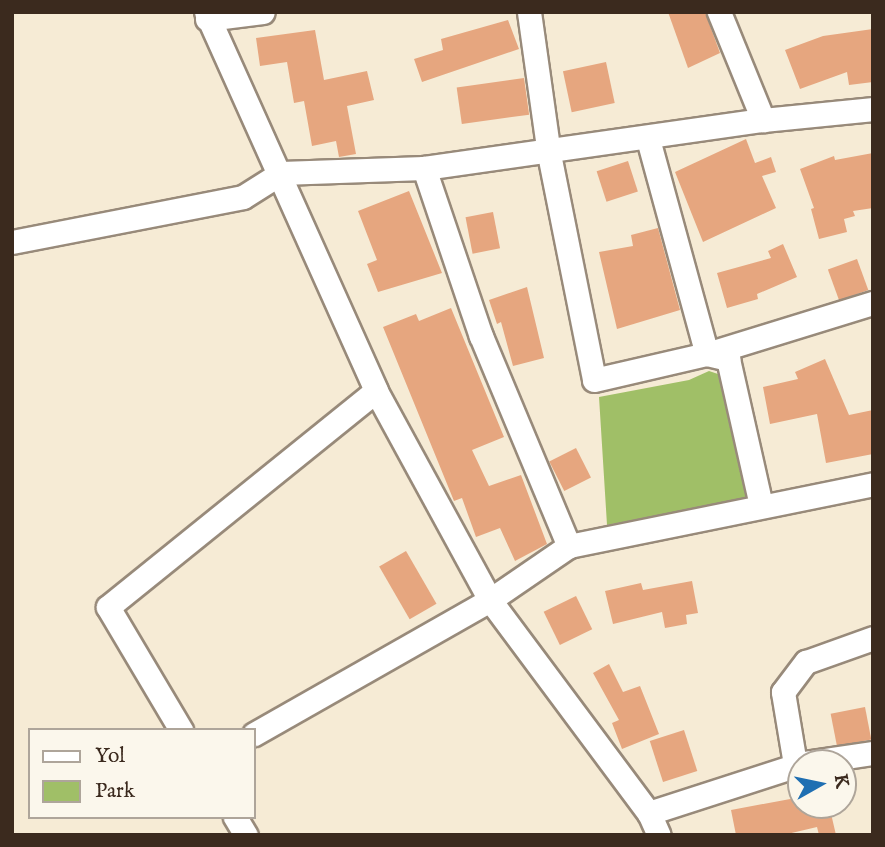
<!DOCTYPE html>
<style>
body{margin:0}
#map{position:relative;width:885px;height:847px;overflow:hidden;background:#f6ebd5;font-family:"IM FELL English",serif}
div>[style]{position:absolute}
.green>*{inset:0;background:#a0bf67}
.building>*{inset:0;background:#e6a67f;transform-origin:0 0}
.roads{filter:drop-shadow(2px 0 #988a7a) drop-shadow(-2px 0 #988a7a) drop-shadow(0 2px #988a7a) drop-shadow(0 -2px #988a7a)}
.street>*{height:23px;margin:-11.5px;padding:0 11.5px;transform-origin:11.5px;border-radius:11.5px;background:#fff}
span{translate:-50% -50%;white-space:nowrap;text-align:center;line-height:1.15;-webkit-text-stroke:5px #fbf7ec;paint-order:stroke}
.frame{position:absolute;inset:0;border:14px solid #3b2a1e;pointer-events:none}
.legend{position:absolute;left:28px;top:728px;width:228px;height:91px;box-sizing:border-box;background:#fbf7ec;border:2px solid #aea59a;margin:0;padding:9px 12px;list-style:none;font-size:21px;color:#3b2a1e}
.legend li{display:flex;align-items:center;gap:14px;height:35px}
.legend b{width:35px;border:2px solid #aea59a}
.north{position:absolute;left:787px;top:749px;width:70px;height:70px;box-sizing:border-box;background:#fbf7ec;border:2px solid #aea59a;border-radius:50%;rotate:81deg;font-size:19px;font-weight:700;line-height:28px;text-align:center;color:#3b2a1e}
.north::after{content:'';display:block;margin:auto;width:24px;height:32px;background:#1f6fb2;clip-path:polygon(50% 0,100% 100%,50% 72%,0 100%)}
</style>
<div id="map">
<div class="green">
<div style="clip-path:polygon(709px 371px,718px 374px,746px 498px,607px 525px,599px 397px,689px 380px)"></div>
</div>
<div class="building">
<div style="clip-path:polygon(668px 12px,705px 12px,720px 53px,688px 68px)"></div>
<div style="clip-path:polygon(508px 20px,519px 49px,422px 82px,414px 59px,443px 50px,441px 39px)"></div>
<div style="clip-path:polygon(873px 29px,873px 82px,849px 85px,847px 72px,800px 89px,785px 50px,823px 36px)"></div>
<div style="clip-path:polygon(315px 30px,324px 80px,367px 71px,374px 100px,347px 106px,356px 154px,339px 157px,336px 141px,312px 146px,304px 101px,294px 103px,287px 62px,260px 66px,256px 38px)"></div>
<div style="left:606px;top:62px;width:42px;height:44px;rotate:78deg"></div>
<div style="left:524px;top:78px;width:37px;height:68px;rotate:82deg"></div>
<div style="clip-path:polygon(746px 139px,755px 163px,771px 157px,776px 172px,762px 176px,776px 208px,703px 242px,675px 172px)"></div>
<div style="clip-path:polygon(873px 153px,873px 208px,853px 211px,855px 216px,844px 219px,847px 232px,819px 239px,811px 209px,814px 208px,800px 169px,834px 156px,835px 160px)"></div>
<div style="left:628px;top:161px;width:32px;height:33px;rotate:72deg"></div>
<div style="clip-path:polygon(409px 191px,442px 273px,378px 292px,367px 264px,377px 260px,358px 211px)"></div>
<div style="left:493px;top:212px;width:37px;height:28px;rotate:79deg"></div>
<div style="clip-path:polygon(658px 228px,680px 310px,617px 329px,599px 252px,633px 246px,631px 235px)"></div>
<div style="clip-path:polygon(783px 244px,797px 277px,757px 294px,758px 299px,727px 308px,717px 273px,771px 258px,768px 251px)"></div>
<div style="left:857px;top:259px;width:33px;height:31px;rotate:70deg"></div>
<div style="clip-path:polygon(527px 287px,544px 358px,513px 366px,501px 322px,497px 324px,489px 300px)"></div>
<div style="clip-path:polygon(451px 308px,504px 437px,472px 450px,489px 486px,521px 475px,547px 544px,515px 561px,500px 528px,476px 537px,462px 498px,454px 501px,383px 327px,416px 314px,419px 321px)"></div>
<div style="clip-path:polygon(825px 359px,849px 415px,873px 410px,873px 454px,826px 463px,817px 414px,770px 424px,763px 387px,798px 379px,795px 372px)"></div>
<div style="left:576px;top:448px;width:33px;height:30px;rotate:63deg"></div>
<div style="left:406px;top:551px;width:61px;height:31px;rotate:60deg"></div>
<div style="clip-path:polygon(692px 581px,698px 613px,686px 615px,687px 624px,665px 628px,662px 612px,613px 624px,605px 591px,641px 583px,643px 590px)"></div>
<div style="left:576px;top:596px;width:37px;height:36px;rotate:64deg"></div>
<div style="clip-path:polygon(609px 664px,623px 692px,640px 686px,659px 734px,622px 749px,612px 723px,619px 720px,593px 673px)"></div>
<div style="left:865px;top:707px;width:33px;height:35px;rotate:79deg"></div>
<div style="left:684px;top:730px;width:43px;height:36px;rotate:72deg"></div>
<div style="clip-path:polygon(801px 797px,801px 805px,829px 805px,836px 835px,819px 835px,817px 827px,783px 835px,736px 835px,731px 810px)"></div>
</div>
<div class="roads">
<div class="street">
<div style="left:206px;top:12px;width:415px;rotate:65.8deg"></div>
<div style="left:376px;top:391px;width:238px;rotate:61.4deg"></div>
<div style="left:490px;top:600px;width:266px;rotate:53.3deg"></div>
<div style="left:649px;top:813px;width:24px;rotate:66deg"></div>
<div style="left:529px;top:12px;width:143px;rotate:82deg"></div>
<div style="left:549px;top:154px;width:230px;rotate:78.7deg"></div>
<div style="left:594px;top:380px;width:116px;rotate:-13deg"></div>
<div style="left:707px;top:354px;width:174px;rotate:-17.1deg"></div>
<div style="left:719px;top:12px;width:117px;rotate:67.8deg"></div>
<div style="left:207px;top:19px;width:56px;rotate:-7.1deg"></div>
<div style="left:648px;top:139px;width:223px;rotate:74.7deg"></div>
<div style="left:707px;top:354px;width:22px;rotate:13deg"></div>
<div style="left:728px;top:359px;width:150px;rotate:77.3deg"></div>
<div style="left:424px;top:168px;width:177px;rotate:71.3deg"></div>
<div style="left:481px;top:336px;width:228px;rotate:67.3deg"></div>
<div style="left:12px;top:242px;width:235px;rotate:-11deg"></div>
<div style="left:243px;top:197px;width:45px;rotate:-32.3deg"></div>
<div style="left:281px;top:173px;width:143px;rotate:-2deg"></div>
<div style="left:424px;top:168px;width:342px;rotate:-8.1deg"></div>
<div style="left:763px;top:120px;width:111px;rotate:-5.7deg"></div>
<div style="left:181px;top:730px;width:143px;rotate:-120.7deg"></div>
<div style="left:108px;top:607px;width:344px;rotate:-38.9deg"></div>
<div style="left:254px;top:734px;width:271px;rotate:-29.6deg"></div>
<div style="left:490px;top:600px;width:96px;rotate:-34.4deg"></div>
<div style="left:569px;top:546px;width:310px;rotate:-11.5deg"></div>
<div style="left:805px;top:763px;width:69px;rotate:-8.4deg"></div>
<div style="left:795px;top:764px;width:73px;rotate:-99.5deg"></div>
<div style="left:783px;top:692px;width:38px;rotate:-53deg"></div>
<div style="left:806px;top:662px;width:71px;rotate:-19.7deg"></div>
<div style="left:649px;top:813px;width:160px;rotate:-17.9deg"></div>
<div style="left:235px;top:817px;width:21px;rotate:59deg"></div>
</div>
</div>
<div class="frame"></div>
<ul class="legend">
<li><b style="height:9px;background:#fff"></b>Yol</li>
<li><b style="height:19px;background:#a0bf67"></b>Park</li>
</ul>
<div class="north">K</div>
</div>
